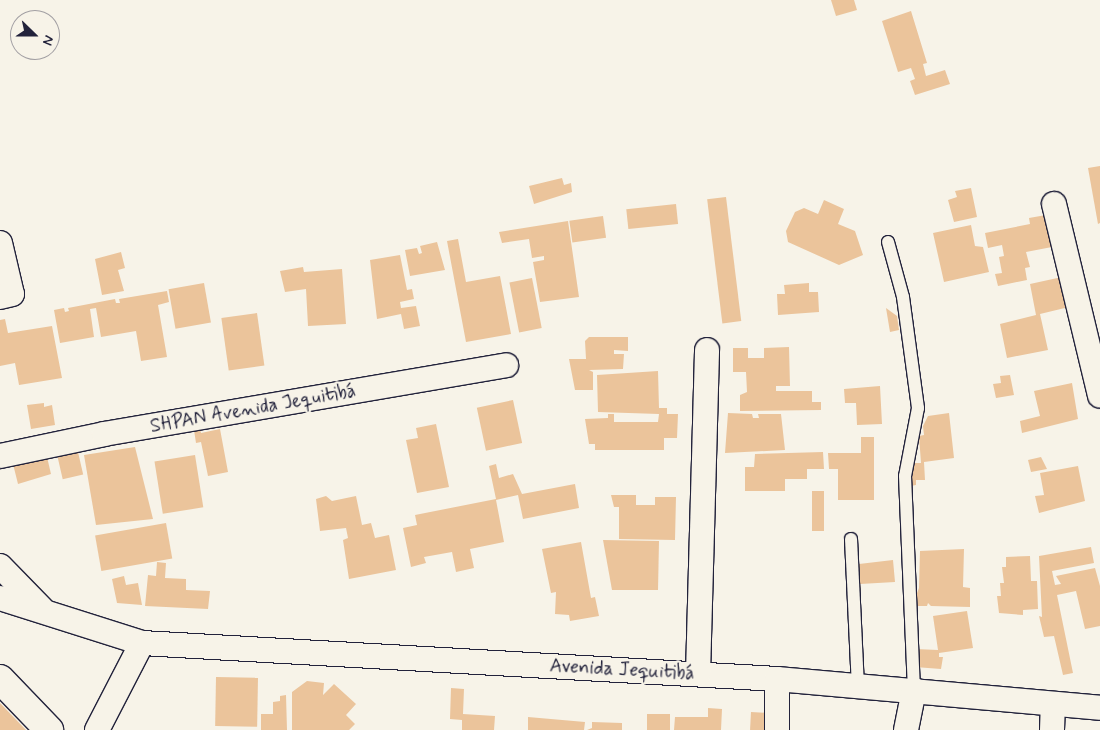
<!DOCTYPE html>
<meta charset="utf-8">
<style>
body{margin:0}
#map{position:relative;width:1100px;height:730px;overflow:hidden;background:#f7f3e8;font-family:Mynerve,sans-serif}
div>[style]{position:absolute}
.building>*{inset:0;background:#ebc49b;transform-origin:0 0}
.roads{filter:drop-shadow(1px 0 #22223b) drop-shadow(-1px 0 #22223b) drop-shadow(0 1px #22223b) drop-shadow(0 -1px #22223b)}
.lane>*{height:12px;margin:-6px;padding:0 6px;transform-origin:6px;border-radius:6px;background:#f7f3e8}
.street>*{height:24px;margin:-12px;padding:0 12px;transform-origin:12px;border-radius:12px;background:#f7f3e8}
.secondary>*{height:28px;margin:-14px;padding:0 14px;transform-origin:14px;border-radius:14px;background:#f7f3e8}
span{translate:-50% -50%;white-space:nowrap;text-align:center;line-height:1.15;-webkit-text-stroke:4.5px #f7f3e8;paint-order:stroke}
.street-label{font-size:19px;color:#22223b}
.north{position:absolute;left:10px;top:10px;width:50px;height:50px;box-sizing:border-box;background:#f7f3e8;border:1px solid #a29fa3;border-radius:50%;rotate:112deg;font-size:14px;font-weight:700;line-height:20px;text-align:center;color:#22223b}
.north::after{content:'';display:block;margin:auto;width:18px;height:22px;background:#22223b;clip-path:polygon(50% 0,100% 100%,50% 72%,0 100%)}
</style>
<div id="map">
<div class="building">
<div style="clip-path:polygon(831px 0,854px 0,857px 10px,836px 16px)"></div>
<div style="clip-path:polygon(911px 11px,927px 63px,923px 64px,926px 76px,945px 70px,950px 84px,915px 95px,910px 81px,915px 79px,911px 68px,898px 72px,882px 21px)"></div>
<div style="clip-path:polygon(1100px 166px,1100px 223px,1098px 224px,1088px 168px)"></div>
<div style="clip-path:polygon(562px 178px,564px 185px,571px 183px,572px 192px,534px 204px,529px 186px)"></div>
<div style="clip-path:polygon(971px 188px,977px 217px,954px 222px,948px 200px,957px 197px,955px 191px)"></div>
<div style="left:726px;top:197px;width:125px;height:19px;rotate:83deg"></div>
<div style="clip-path:polygon(824px 200px,844px 209px,838px 224px,855px 231px,863px 255px,839px 265px,788px 242px,786px 231px,795px 212px,804px 208px,818px 214px)"></div>
<div style="left:676px;top:204px;width:20px;height:50px;rotate:84deg"></div>
<div style="clip-path:polygon(1046px 215px,1052px 247px,1026px 252px,1030px 267px,1025px 268px,1027px 280px,998px 286px,995px 274px,1002px 273px,999px 257px,1004px 256px,1002px 245px,988px 248px,985px 233px,1030px 224px,1029px 218px)"></div>
<div style="left:603px;top:216px;width:22px;height:34px;rotate:82deg"></div>
<div style="clip-path:polygon(568px 221px,579px 297px,540px 302px,533px 262px,544px 260px,544px 256px,532px 258px,529px 239px,502px 243px,499px 232px)"></div>
<div style="clip-path:polygon(971px 225px,975px 246px,983px 247px,989px 272px,944px 282px,933px 233px)"></div>
<div style="clip-path:polygon(458px 239px,466px 282px,500px 276px,511px 334px,466px 342px,447px 241px)"></div>
<div style="clip-path:polygon(437px 242px,445px 270px,410px 276px,405px 250px,417px 248px,419px 254px,422px 253px,420px 246px)"></div>
<div style="clip-path:polygon(121px 252px,125px 268px,118px 270px,124px 291px,102px 295px,95px 259px)"></div>
<div style="clip-path:polygon(400px 255px,407px 290px,412px 289px,414px 299px,400px 302px,401px 308px,416px 306px,420px 326px,404px 329px,401px 314px,377px 319px,370px 260px)"></div>
<div style="clip-path:polygon(303px 267px,304px 272px,342px 269px,346px 324px,308px 326px,306px 289px,285px 292px,280px 271px)"></div>
<div style="clip-path:polygon(1062px 277px,1069px 307px,1040px 314px,1048px 350px,1007px 358px,1000px 324px,1036px 315px,1030px 284px)"></div>
<div style="left:532px;top:278px;width:51px;height:23px;rotate:79deg"></div>
<div style="left:204px;top:283px;width:40px;height:36px;rotate:80deg"></div>
<div style="clip-path:polygon(809px 283px,809px 292px,818px 292px,819px 312px,778px 315px,777px 294px,785px 294px,784px 285px)"></div>
<div style="clip-path:polygon(167px 291px,169px 302px,158px 305px,167px 357px,141px 361px,136px 331px,101px 337px,96px 308px,90px 309px,94px 337px,60px 343px,54px 310px,64px 308px,65px 312px,69px 311px,68px 308px,115px 299px,116px 303px,120px 303px,119px 299px)"></div>
<div style="clip-path:polygon(886px 308px,897px 316px,899px 330px,890px 332px)"></div>
<div style="left:257px;top:313px;width:53px;height:36px;rotate:82deg"></div>
<div style="clip-path:polygon(5px 319px,8px 333px,52px 326px,62px 378px,19px 385px,15px 363px,0 366px,0 320px)"></div>
<div style="clip-path:polygon(589px 337px,628px 337px,628px 351px,614px 350px,614px 354px,624px 354px,623px 369px,589px 370px,593px 372px,593px 390px,575px 390px,569px 359px,586px 359px,585px 341px)"></div>
<div style="clip-path:polygon(789px 347px,790px 386px,776px 386px,776px 391px,812px 391px,812px 402px,821px 402px,821px 410px,740px 411px,740px 395px,747px 392px,746px 372px,733px 372px,733px 348px,748px 348px,748px 358px,764px 358px,764px 348px)"></div>
<div style="clip-path:polygon(658px 371px,659px 408px,667px 408px,667px 414px,678px 414px,677px 438px,664px 438px,664px 450px,595px 450px,595px 444px,589px 444px,585px 419px,608px 418px,608px 414px,614px 414px,614px 422px,658px 422px,659px 414px,598px 412px,597px 375px)"></div>
<div style="clip-path:polygon(1010px 375px,1014px 395px,996px 398px,993px 384px,1001px 383px,1000px 376px)"></div>
<div style="clip-path:polygon(1072px 383px,1078px 419px,1022px 433px,1020px 421px,1040px 416px,1034px 391px)"></div>
<div style="clip-path:polygon(880px 386px,882px 424px,857px 425px,856px 403px,845px 403px,844px 389px)"></div>
<div style="left:513px;top:400px;width:44px;height:37px;rotate:78deg"></div>
<div style="clip-path:polygon(44px 403px,44px 407px,52px 405px,55px 425px,31px 429px,27px 405px)"></div>
<div style="clip-path:polygon(728px 413px,752px 414px,753px 418px,759px 418px,758px 414px,781px 414px,785px 450px,725px 453px)"></div>
<div style="clip-path:polygon(949px 413px,954px 458px,924px 462px,925px 480px,916px 480px,916px 485px,905px 487px,908px 463px,921px 463px,919px 436px,924px 435px,923px 426px,928px 416px)"></div>
<div style="clip-path:polygon(436px 424px,449px 487px,417px 493px,406px 440px,418px 438px,416px 428px)"></div>
<div style="clip-path:polygon(200px 429px,201px 433px,220px 429px,228px 472px,208px 476px,201px 442px,196px 443px,194px 430px)"></div>
<div style="clip-path:polygon(861px 437px,874px 437px,874px 500px,838px 500px,838px 469px,829px 469px,828px 453px,861px 453px)"></div>
<div style="clip-path:polygon(135px 447px,153px 519px,96px 525px,84px 455px)"></div>
<div style="left:78px;top:452px;width:23px;height:21px;rotate:77deg"></div>
<div style="clip-path:polygon(823px 452px,824px 469px,807px 469px,807px 479px,785px 479px,785px 491px,745px 491px,745px 467px,754px 467px,755px 454px)"></div>
<div style="left:195px;top:455px;width:53px;height:41px;rotate:81deg"></div>
<div style="clip-path:polygon(47px 457px,51px 474px,18px 484px,13px 464px)"></div>
<div style="clip-path:polygon(1041px 457px,1047px 469px,1031px 472px,1028px 460px)"></div>
<div style="clip-path:polygon(496px 464px,499px 478px,513px 474px,522px 494px,575px 484px,579px 508px,523px 519px,518px 495px,496px 500px,504px 542px,470px 549px,474px 568px,456px 572px,452px 552px,424px 557px,426px 563px,411px 567px,403px 528px,417px 525px,415px 515px,496px 499px,489px 466px)"></div>
<div style="clip-path:polygon(1078px 466px,1085px 501px,1039px 513px,1035px 496px,1044px 495px,1040px 473px)"></div>
<div style="left:812px;top:491px;width:12px;height:40px"></div>
<div style="clip-path:polygon(611px 495px,636px 495px,636px 505px,655px 505px,655px 497px,676px 497px,675px 540px,619px 539px,619px 507px,614px 507px)"></div>
<div style="clip-path:polygon(326px 496px,332px 501px,356px 496px,362px 525px,371px 523px,375px 538px,389px 535px,396px 570px,349px 579px,343px 540px,348px 538px,346px 528px,320px 531px,316px 499px)"></div>
<div style="left:166px;top:523px;width:36px;height:72px;rotate:80deg"></div>
<div style="clip-path:polygon(603px 540px,659px 541px,658px 590px,612px 590px)"></div>
<div style="clip-path:polygon(581px 542px,591px 598px,595px 597px,599px 616px,570px 621px,569px 615px,555px 614px,556px 592px,551px 593px,542px 549px)"></div>
<div style="clip-path:polygon(1091px 547px,1094px 563px,1052px 571px,1055px 585px,1061px 584px,1056px 576px,1095px 568px,1100px 586px,1100px 626px,1085px 629px,1076px 591px,1057px 595px,1073px 673px,1063px 675px,1054px 636px,1044px 637px,1039px 616px,1042px 617px,1039px 556px)"></div>
<div style="clip-path:polygon(964px 549px,963px 587px,970px 588px,970px 607px,931px 606px,928px 603px,927px 606px,912px 606px,919px 588px,920px 551px)"></div>
<div style="clip-path:polygon(1030px 556px,1031px 581px,1037px 581px,1038px 609px,1023px 610px,1023px 615px,999px 613px,997px 596px,1001px 596px,1000px 583px,1004px 583px,1002px 567px,1006px 567px,1006px 557px)"></div>
<div style="clip-path:polygon(858px 557px,859px 564px,893px 560px,895px 582px,860px 584px,861px 591px,847px 592px,845px 558px)"></div>
<div style="clip-path:polygon(157px 562px,166px 563px,165px 578px,186px 579px,186px 590px,210px 591px,208px 609px,145px 606px,148px 575px,156px 576px)"></div>
<div style="clip-path:polygon(124px 576px,126px 585px,138px 583px,142px 605px,117px 603px,112px 579px)"></div>
<div style="clip-path:polygon(967px 611px,973px 648px,939px 653px,939px 657px,943px 657px,941px 669px,915px 667px,915px 649px,938px 650px,933px 616px)"></div>
<div style="left:216px;top:677px;width:42px;height:49px;rotate:1deg"></div>
<div style="clip-path:polygon(307px 681px,324px 683px,323px 695px,334px 684px,356px 704px,346px 715px,355px 724px,349px 730px,292px 730px,292px 692px)"></div>
<div style="clip-path:polygon(451px 688px,464px 689px,463px 714px,495px 716px,494px 730px,462px 730px,462px 720px,450px 719px)"></div>
<div style="clip-path:polygon(286px 695px,287px 730px,261px 730px,261px 714px,273px 714px,273px 702px,280px 701px,280px 696px)"></div>
<div style="clip-path:polygon(0 703px,26px 730px,0 730px)"></div>
<div style="clip-path:polygon(708px 708px,722px 709px,721px 730px,674px 730px,675px 717px,708px 717px)"></div>
<div style="left:751px;top:712px;width:19px;height:18px;rotate:3deg"></div>
<div style="left:647px;top:714px;width:23px;height:16px"></div>
<div style="clip-path:polygon(528px 717px,585px 722px,584px 730px,528px 730px)"></div>
<div style="clip-path:polygon(592px 722px,622px 723px,622px 730px,587px 730px,592px 728px)"></div>
</div>
<div class="roads">
<div class="lane">
<div style="left:888px;top:242px;width:57px;rotate:74.7deg"></div>
<div style="left:903px;top:297px;width:112px;rotate:82.3deg"></div>
<div style="left:918px;top:408px;width:69px;rotate:100.8deg"></div>
<div style="left:905px;top:476px;width:214px;rotate:87.6deg"></div>
<div style="left:851px;top:539px;width:146px;rotate:87.3deg"></div>
</div>
<div class="street">
<div style="left:1054px;top:204px;width:197px;rotate:76.5deg"></div>
<div style="left:0;top:243px;width:52px;rotate:76.8deg"></div>
<div style="left:12px;top:294px;width:12px;rotate:166deg"></div>
<div style="left:0;top:456px;width:106px;rotate:-11.9deg"></div>
<div style="left:104px;top:434px;width:408px;rotate:-9.7deg"></div>
<div style="left:0;top:566px;width:60px;rotate:45.7deg"></div>
<div style="left:0;top:598px;width:149px;rotate:17.6deg"></div>
<div style="left:142px;top:643px;width:636px;rotate:3.24deg"></div>
<div style="left:777px;top:679px;width:324px;rotate:5.1deg"></div>
<div style="left:698px;top:674px;width:324px;rotate:-88.4deg"></div>
<div style="left:777px;top:679px;width:51px;rotate:90deg"></div>
<div style="left:97px;top:730px;width:98px;rotate:-62.7deg"></div>
<div style="left:906px;top:730px;width:41px;rotate:-78.7deg"></div>
<div style="left:1052px;top:730px;width:26px;rotate:-88deg"></div>
</div>
<div class="secondary">
<div style="left:0;top:679px;width:71px;rotate:46.1deg"></div>
</div>
</div>
<div class="street-label">
<span style="left:253px;top:409px;rotate:-10deg">SHPAN Avenida Jequitibá</span>
<span style="left:622px;top:670px;rotate:3deg">Avenida Jequitibá</span>
</div>
<div class="north">N</div>
</div>
